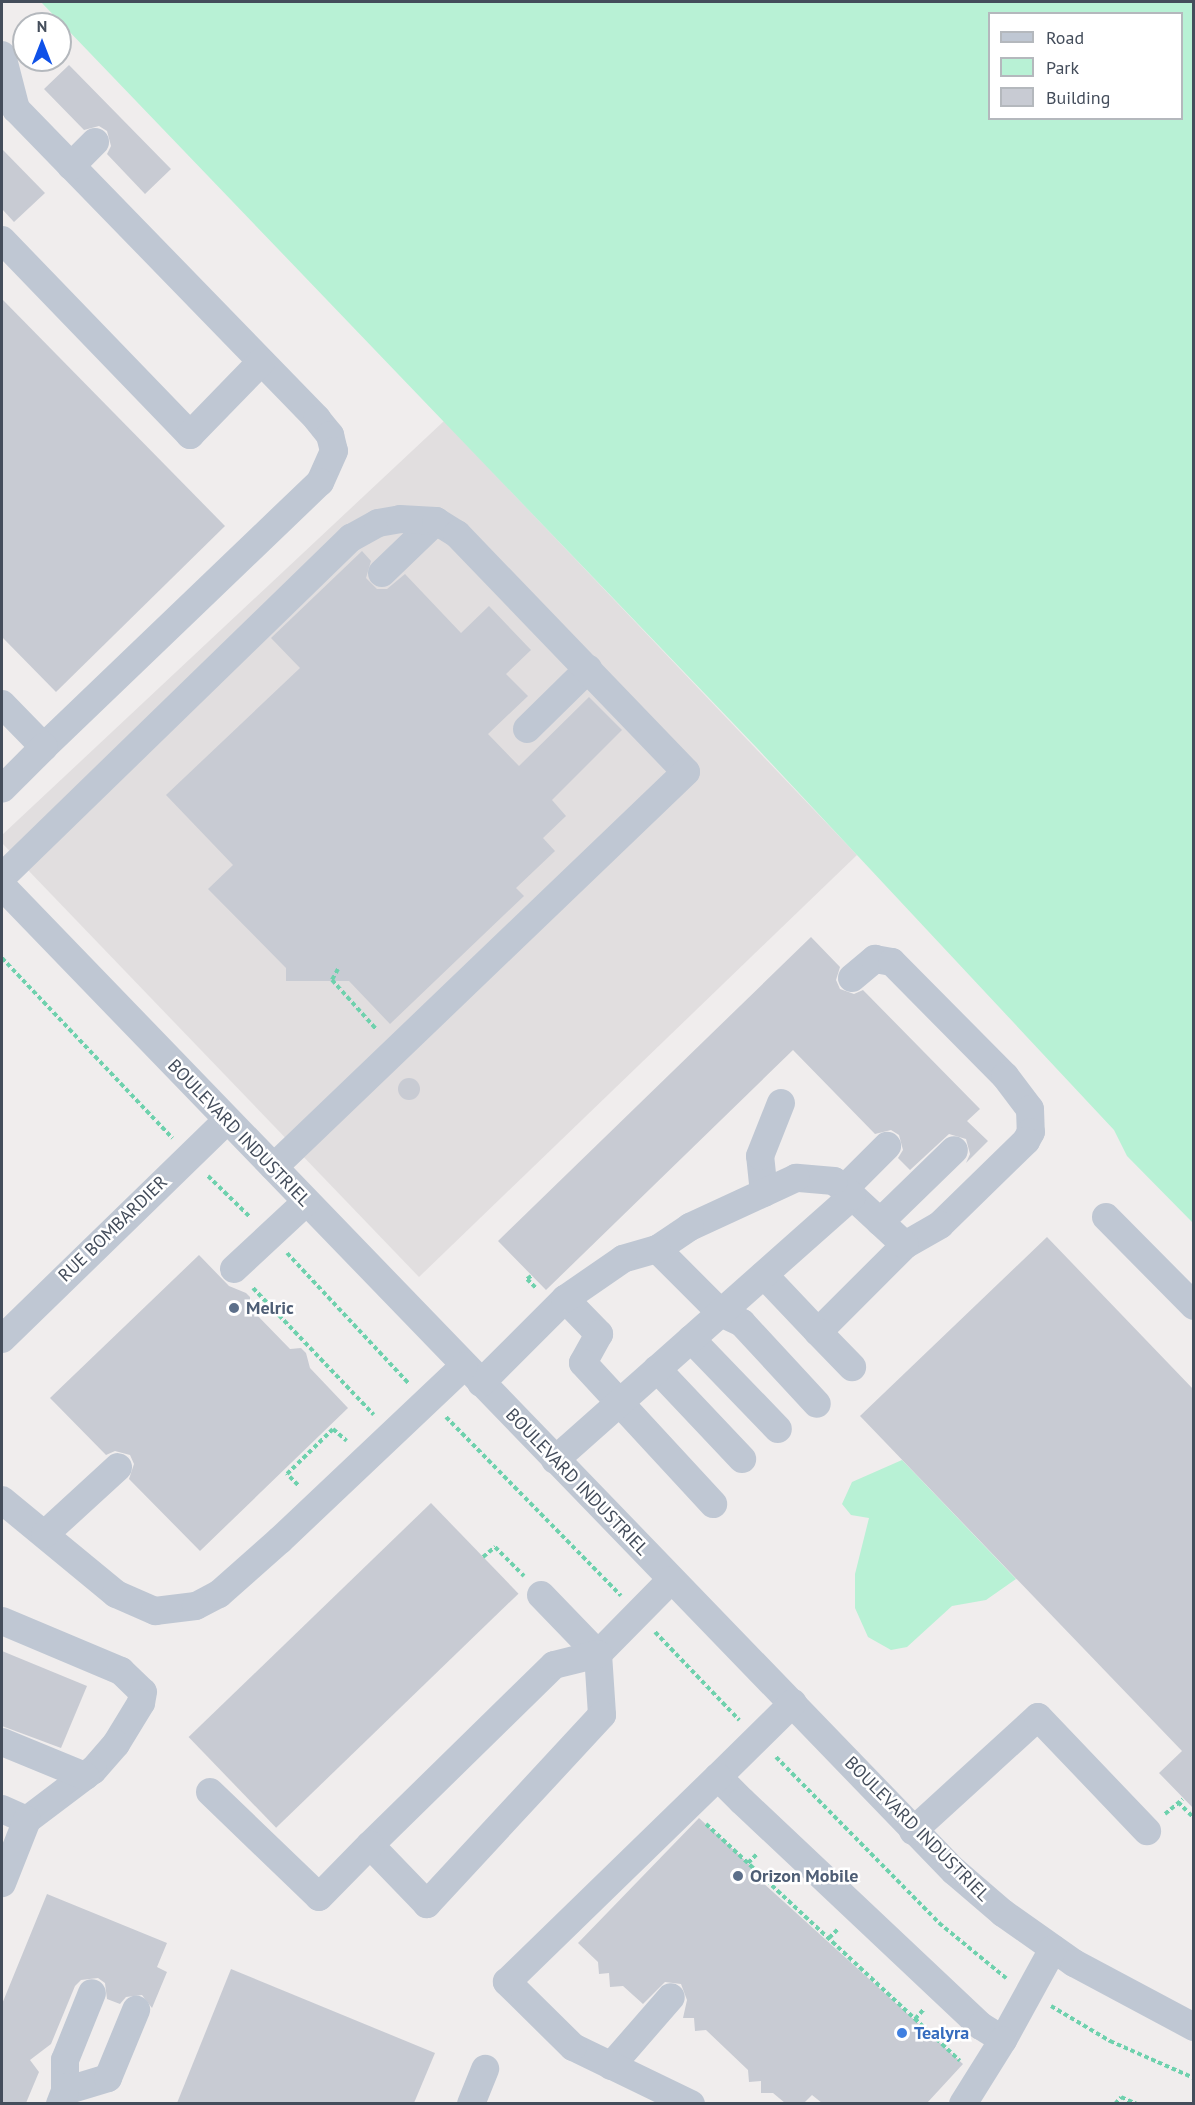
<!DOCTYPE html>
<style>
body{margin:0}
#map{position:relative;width:1195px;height:2105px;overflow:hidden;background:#f0eded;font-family:"PT Sans",sans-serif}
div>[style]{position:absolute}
.education>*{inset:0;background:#e1dedf}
.green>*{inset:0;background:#b8f1d5}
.building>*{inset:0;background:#c8cbd3;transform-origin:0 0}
.round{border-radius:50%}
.path>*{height:4px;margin-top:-2px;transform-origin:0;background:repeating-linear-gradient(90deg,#6ed1ad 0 4.5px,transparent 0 7.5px)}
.minor>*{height:28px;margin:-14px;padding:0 14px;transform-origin:14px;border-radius:14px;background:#bfc7d3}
.dots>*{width:16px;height:16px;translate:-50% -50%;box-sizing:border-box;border:3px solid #fff;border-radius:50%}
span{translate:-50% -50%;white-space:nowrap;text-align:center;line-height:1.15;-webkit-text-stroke:5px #fff;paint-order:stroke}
.street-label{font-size:18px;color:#444d5b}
.service-label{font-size:18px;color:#4e5e75;font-weight:700}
.left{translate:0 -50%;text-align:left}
.shop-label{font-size:18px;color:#366cbe;font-weight:700}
.frame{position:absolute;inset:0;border:3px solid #444d5b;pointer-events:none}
.legend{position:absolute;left:988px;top:12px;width:195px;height:108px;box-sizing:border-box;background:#fff;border:2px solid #b4b8bd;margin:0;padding:8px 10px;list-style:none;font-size:18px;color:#444d5b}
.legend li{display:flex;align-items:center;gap:12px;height:30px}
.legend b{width:30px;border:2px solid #b4b8bd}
.north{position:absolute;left:12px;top:12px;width:60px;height:60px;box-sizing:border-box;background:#fff;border:2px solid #b4b8bd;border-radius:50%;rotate:0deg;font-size:16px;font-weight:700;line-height:24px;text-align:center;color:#444d5b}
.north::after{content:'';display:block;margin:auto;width:21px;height:27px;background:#0f51e8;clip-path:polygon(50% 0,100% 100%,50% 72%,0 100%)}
</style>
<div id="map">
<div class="education">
<div style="clip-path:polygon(444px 421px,857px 855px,419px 1277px,2px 843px,2px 835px)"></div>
</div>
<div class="green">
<div style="clip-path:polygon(evenodd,41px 2px,1193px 2px,1193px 1223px,1127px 1156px,1114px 1130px,756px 747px,41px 2px,990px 14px,1182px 14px,1182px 118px,990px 118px,990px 14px)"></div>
<div style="clip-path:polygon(902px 1460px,1016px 1579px,986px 1600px,952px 1606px,907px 1647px,891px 1650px,868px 1637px,855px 1608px,855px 1574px,869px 1518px,851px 1515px,842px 1504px,852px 1482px)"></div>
</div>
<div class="building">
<div style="clip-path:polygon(69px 65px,171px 169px,145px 194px,107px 154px,111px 146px,107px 131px,99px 126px,84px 130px,44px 89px)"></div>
<div style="clip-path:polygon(2px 149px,45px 193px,14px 222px,2px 209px)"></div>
<div style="clip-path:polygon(2px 299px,225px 526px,56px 692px,2px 637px)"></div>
<div style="clip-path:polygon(362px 551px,371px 561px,366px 578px,377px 589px,387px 589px,405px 574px,461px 633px,489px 606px,531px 650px,506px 674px,528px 696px,488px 734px,519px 766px,589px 697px,622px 730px,552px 800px,566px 816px,543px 838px,555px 851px,516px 888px,524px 896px,390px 1024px,349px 981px,286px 981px,286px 968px,208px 889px,233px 865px,166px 795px,300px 668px,271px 638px)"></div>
<div style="clip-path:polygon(811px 937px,840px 967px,836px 980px,840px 989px,854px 994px,863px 990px,980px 1109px,967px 1121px,988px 1141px,966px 1163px,970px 1154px,966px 1139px,949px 1134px,910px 1170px,898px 1158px,903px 1150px,899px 1135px,891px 1130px,875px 1134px,793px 1050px,546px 1290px,498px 1241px)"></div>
<div class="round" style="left:398px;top:1078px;width:22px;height:22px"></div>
<div style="clip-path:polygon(1047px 1237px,1194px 1390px,1194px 1809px,1159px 1773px,1182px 1751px,860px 1416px)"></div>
<div style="clip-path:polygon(199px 1255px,229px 1286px,246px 1293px,250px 1297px,250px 1308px,290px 1349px,301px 1348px,306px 1353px,310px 1368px,348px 1408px,200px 1551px,129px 1479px,134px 1464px,130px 1455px,115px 1451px,106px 1455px,50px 1398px)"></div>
<div style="left:431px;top:1503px;width:126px;height:337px;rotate:46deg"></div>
<div style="clip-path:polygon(2px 1651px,87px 1686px,61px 1748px,2px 1726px)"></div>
<div style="clip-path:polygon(699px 1818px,765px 1879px,762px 1882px,963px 2064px,927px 2103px,822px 2103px,812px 2095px,804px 2103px,785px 2103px,773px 2093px,761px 2093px,761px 2081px,749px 2082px,748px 2070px,706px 2030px,695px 2031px,694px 2018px,683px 2018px,687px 2000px,681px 1984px,665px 1982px,643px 2004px,623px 1986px,610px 1987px,609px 1973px,599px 1974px,598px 1962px,578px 1943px)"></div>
<div style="clip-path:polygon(47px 1894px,167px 1943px,157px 1967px,167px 1972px,152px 2008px,142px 1995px,126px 1997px,120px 2004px,107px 1999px,105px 1983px,98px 1978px,81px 1980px,75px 1986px,51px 2044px,30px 2060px,39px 2072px,26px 2103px,2px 2103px,2px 2004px)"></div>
<div style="clip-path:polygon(231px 1969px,435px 2053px,414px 2103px,177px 2103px)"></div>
</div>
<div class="path">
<div style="left:2px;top:958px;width:248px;rotate:46.6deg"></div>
<div style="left:338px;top:969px;width:13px;rotate:119deg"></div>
<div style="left:332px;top:980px;width:67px;rotate:48deg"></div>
<div style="left:208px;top:1176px;width:59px;rotate:44.3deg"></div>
<div style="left:287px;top:1253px;width:179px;rotate:47deg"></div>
<div style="left:531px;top:1276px;width:5px;rotate:143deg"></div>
<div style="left:527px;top:1279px;width:14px;rotate:45deg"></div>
<div style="left:253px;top:1288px;width:175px;rotate:46.4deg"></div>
<div style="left:446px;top:1417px;width:250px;rotate:45.6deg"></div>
<div style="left:298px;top:1485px;width:16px;rotate:-135deg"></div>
<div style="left:287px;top:1474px;width:64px;rotate:-44.4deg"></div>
<div style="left:333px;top:1429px;width:18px;rotate:41deg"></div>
<div style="left:483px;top:1557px;width:16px;rotate:-40deg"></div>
<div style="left:495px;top:1547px;width:41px;rotate:45deg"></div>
<div style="left:655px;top:1632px;width:122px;rotate:46.3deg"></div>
<div style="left:776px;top:1757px;width:233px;rotate:45.5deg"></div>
<div style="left:939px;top:1923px;width:87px;rotate:39.4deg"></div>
<div style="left:1178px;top:1802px;width:23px;rotate:45deg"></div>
<div style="left:1165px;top:1814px;width:23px;rotate:-40deg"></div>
<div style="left:706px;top:1824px;width:347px;rotate:43deg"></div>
<div style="left:748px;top:1863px;width:14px;rotate:-45deg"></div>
<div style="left:829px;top:1938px;width:14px;rotate:-45deg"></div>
<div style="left:1051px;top:2006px;width:69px;rotate:30.7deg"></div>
<div style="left:1110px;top:2041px;width:92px;rotate:23.8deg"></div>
<div style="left:915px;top:2019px;width:13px;rotate:-48deg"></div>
<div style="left:1115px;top:2104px;width:9px;rotate:-49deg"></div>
<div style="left:1121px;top:2097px;width:17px;rotate:24deg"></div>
</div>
<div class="minor">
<div style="left:2px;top:55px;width:56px;rotate:75.5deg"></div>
<div style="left:16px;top:109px;width:432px;rotate:45.8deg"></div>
<div style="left:317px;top:419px;width:21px;rotate:51deg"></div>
<div style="left:330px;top:435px;width:16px;rotate:76deg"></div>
<div style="left:334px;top:451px;width:34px;rotate:114deg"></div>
<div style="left:320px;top:482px;width:383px;rotate:136.2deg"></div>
<div style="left:71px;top:166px;width:34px;rotate:-45deg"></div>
<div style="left:2px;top:240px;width:271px;rotate:46deg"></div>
<div style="left:190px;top:435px;width:102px;rotate:-45.8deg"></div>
<div style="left:382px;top:573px;width:75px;rotate:-43.9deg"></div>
<div style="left:2px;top:704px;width:60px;rotate:45.7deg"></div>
<div style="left:44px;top:747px;width:59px;rotate:135deg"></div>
<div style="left:527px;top:729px;width:86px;rotate:-44.5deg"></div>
<div style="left:2px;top:877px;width:487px;rotate:-44.2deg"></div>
<div style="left:351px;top:538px;width:31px;rotate:-29deg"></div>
<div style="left:378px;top:523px;width:22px;rotate:-10deg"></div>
<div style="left:400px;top:519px;width:36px;rotate:3deg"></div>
<div style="left:436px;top:521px;width:25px;rotate:32deg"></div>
<div style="left:457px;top:534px;width:330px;rotate:46.1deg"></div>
<div style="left:686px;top:772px;width:571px;rotate:136.21deg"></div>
<div style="left:2px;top:886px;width:1370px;rotate:45.98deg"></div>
<div style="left:954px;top:1871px;width:65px;rotate:40.6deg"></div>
<div style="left:1003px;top:1913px;width:87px;rotate:35.2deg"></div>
<div style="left:1074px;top:1963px;width:136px;rotate:28.1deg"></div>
<div style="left:852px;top:978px;width:30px;rotate:-40deg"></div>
<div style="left:875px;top:959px;width:17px;rotate:10deg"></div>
<div style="left:892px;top:962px;width:161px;rotate:45.3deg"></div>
<div style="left:1005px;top:1076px;width:41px;rotate:52.9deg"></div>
<div style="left:1030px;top:1109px;width:23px;rotate:88deg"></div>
<div style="left:1031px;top:1132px;width:10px;rotate:119deg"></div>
<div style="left:1026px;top:1141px;width:120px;rotate:135.7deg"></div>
<div style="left:940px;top:1225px;width:40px;rotate:150.3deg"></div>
<div style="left:844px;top:1189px;width:61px;rotate:-45deg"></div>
<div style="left:764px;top:1193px;width:37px;rotate:-96deg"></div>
<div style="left:760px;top:1156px;width:57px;rotate:-68.4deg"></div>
<div style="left:1106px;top:1217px;width:125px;rotate:45.3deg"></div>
<div style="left:880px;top:1222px;width:103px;rotate:-44.2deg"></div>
<div style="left:657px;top:1249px;width:91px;rotate:45deg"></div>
<div style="left:721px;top:1313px;width:23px;rotate:25deg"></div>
<div style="left:742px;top:1323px;width:110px;rotate:47.2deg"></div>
<div style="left:234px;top:1269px;width:98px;rotate:-42.9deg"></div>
<div style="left:764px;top:1275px;width:79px;rotate:46.5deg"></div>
<div style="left:818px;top:1332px;width:123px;rotate:-45deg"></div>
<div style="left:905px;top:1245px;width:72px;rotate:-137.2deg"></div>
<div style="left:818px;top:1332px;width:49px;rotate:45.8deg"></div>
<div style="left:2px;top:1339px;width:313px;rotate:-44.2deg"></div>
<div style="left:691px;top:1339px;width:125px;rotate:46deg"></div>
<div style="left:657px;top:1369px;width:124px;rotate:46.6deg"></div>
<div style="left:481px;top:1383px;width:119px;rotate:-45deg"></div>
<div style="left:565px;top:1299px;width:49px;rotate:45.8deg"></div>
<div style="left:599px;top:1334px;width:33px;rotate:119deg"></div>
<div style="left:583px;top:1363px;width:192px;rotate:47.3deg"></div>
<div style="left:555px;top:1460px;width:397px;rotate:-41.6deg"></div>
<div style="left:852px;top:1196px;width:23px;rotate:-140deg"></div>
<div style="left:834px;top:1181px;width:38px;rotate:-175deg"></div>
<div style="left:796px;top:1178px;width:117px;rotate:155.2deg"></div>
<div style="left:690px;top:1227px;width:40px;rotate:146deg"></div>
<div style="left:657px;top:1249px;width:35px;rotate:164deg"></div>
<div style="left:623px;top:1259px;width:70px;rotate:145.4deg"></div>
<div style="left:2px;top:1500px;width:148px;rotate:39.5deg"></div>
<div style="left:116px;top:1594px;width:43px;rotate:23.6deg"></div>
<div style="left:155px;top:1611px;width:41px;rotate:-7deg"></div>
<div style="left:196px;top:1606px;width:26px;rotate:-28deg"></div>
<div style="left:219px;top:1594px;width:81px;rotate:-41.5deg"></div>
<div style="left:280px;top:1540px;width:253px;rotate:-43.4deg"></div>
<div style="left:45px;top:1534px;width:99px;rotate:-42.5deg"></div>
<div style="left:541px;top:1595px;width:82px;rotate:46deg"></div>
<div style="left:598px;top:1654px;width:104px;rotate:-45.4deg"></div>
<div style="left:2px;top:1621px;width:129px;rotate:22.8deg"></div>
<div style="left:121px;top:1671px;width:30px;rotate:44deg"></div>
<div style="left:143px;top:1692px;width:11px;rotate:100deg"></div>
<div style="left:141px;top:1703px;width:48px;rotate:121.4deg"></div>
<div style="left:116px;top:1744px;width:35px;rotate:131deg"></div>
<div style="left:93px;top:1770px;width:83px;rotate:142.9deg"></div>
<div style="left:598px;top:1654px;width:61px;rotate:86.2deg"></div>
<div style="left:602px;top:1715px;width:258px;rotate:132.8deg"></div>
<div style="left:427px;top:1904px;width:82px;rotate:-134deg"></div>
<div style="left:370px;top:1845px;width:257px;rotate:-44.4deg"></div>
<div style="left:554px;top:1665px;width:45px;rotate:-14deg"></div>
<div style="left:793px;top:1703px;width:105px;rotate:135.4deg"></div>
<div style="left:718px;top:1777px;width:34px;rotate:45deg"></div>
<div style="left:742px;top:1801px;width:328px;rotate:43.3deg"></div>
<div style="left:981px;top:2026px;width:26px;rotate:32deg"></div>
<div style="left:1003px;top:2040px;width:104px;rotate:-61.2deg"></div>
<div style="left:2px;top:1742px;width:90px;rotate:22.3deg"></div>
<div style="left:210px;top:1792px;width:151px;rotate:43.9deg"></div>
<div style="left:319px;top:1897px;width:73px;rotate:-45.6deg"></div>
<div style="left:2px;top:1809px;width:27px;rotate:24deg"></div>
<div style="left:27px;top:1820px;width:68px;rotate:111.6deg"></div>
<div style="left:913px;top:1831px;width:169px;rotate:-42.4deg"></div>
<div style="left:1038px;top:1717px;width:158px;rotate:46.3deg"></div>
<div style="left:611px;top:2066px;width:91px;rotate:-49deg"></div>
<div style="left:65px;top:2091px;width:45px;rotate:-16.8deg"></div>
<div style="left:108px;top:2078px;width:74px;rotate:-67.6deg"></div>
<div style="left:60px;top:2104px;width:14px;rotate:-69deg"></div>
<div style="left:65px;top:2091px;width:31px;rotate:-90deg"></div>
<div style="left:65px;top:2060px;width:72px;rotate:-68.1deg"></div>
<div style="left:471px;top:2104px;width:38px;rotate:-68deg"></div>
<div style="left:691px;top:2104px;width:131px;rotate:-154.2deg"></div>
<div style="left:573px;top:2047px;width:93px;rotate:-135.4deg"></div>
<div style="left:507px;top:1982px;width:294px;rotate:-44.2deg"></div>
<div style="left:963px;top:2104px;width:75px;rotate:-58deg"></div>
</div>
<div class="dots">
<div style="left:234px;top:1308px;background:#5c6f8a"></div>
<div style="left:738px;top:1876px;background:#5c6f8a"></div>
<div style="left:902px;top:2033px;background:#3f7fe0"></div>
</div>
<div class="street-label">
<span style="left:239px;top:1133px;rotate:46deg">BOULEVARD INDUSTRIEL</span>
<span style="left:113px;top:1229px;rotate:-44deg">RUE BOMBARDIER</span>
<span style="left:577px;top:1482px;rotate:46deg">BOULEVARD INDUSTRIEL</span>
<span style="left:917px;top:1829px;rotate:45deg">BOULEVARD INDUSTRIEL</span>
</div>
<div class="service-label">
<span class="left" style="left:246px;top:1308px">Melric</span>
<span class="left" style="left:750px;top:1876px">Orizon Mobile</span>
</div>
<div class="shop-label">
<span class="left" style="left:914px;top:2033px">Tealyra</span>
</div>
<div class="frame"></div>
<ul class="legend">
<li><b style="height:8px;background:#bfc7d3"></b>Road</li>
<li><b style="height:16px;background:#b8f1d5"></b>Park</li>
<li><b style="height:16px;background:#c8cbd3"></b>Building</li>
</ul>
<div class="north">N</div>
</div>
